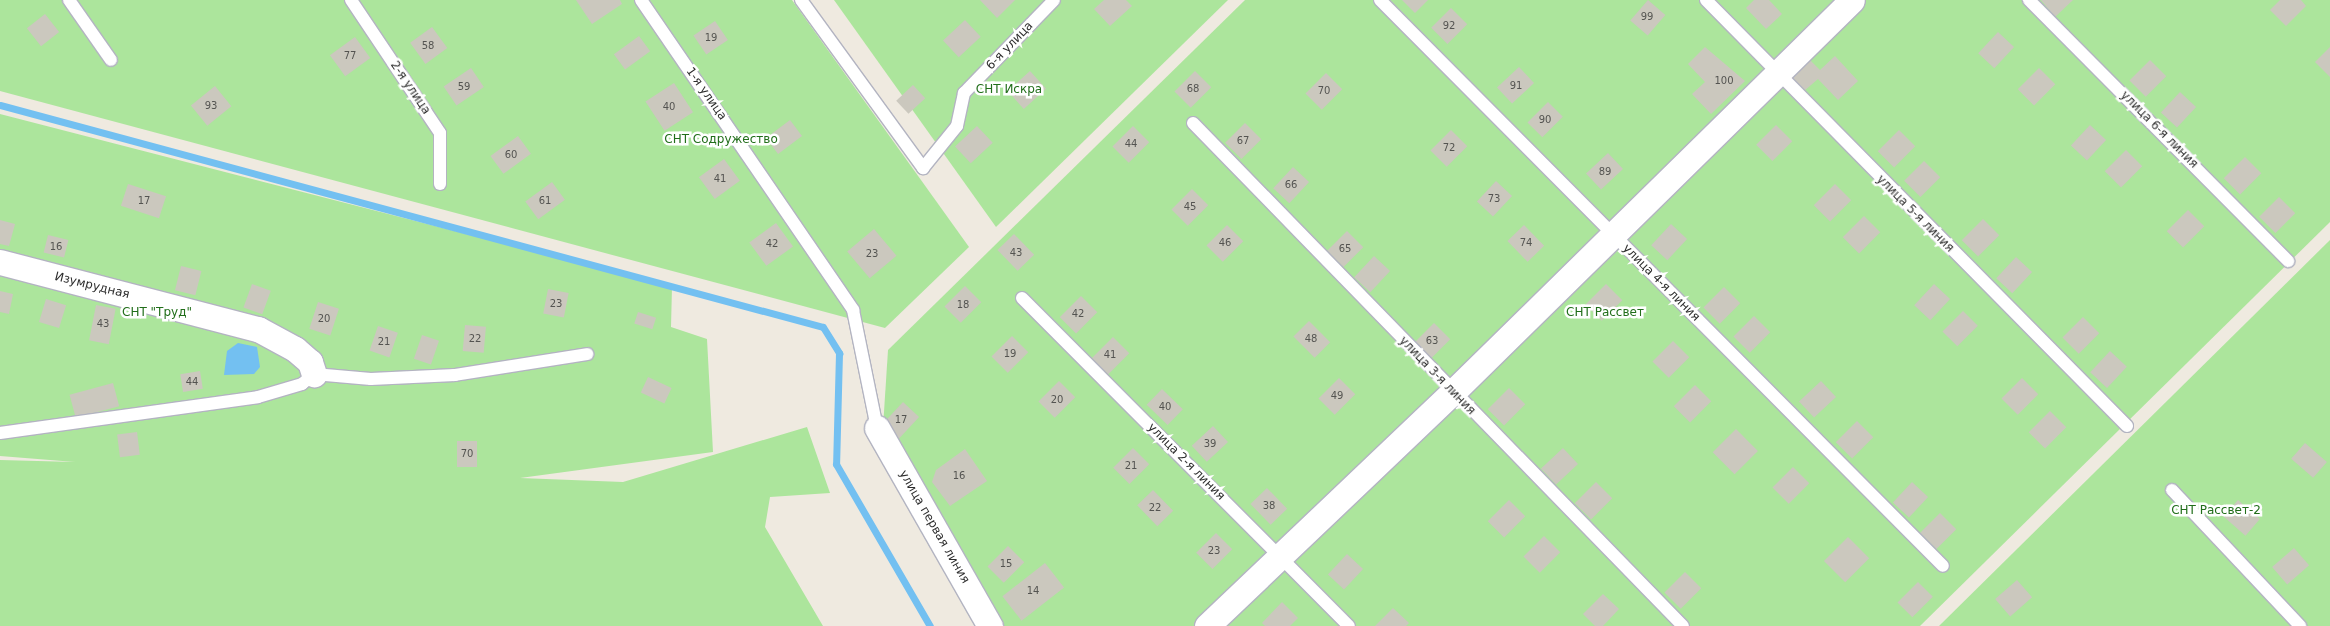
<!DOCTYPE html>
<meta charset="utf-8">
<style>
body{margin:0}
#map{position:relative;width:2330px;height:626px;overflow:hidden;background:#efeae0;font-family:"DejaVu Sans",sans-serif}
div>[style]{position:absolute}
.green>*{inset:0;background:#ace59c}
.water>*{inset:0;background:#73c0f1}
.stream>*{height:7px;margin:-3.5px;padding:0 3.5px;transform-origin:3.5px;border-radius:3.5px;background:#73c0f1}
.building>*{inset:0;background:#cbc8be;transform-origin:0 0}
.roads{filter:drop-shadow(1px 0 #b3b4c1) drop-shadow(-1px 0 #b3b4c1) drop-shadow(0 1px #b3b4c1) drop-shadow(0 -1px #b3b4c1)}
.lane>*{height:12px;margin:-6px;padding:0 6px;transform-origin:6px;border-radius:6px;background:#fff}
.street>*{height:25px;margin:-12.5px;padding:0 12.5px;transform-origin:12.5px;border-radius:12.5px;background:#fff}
span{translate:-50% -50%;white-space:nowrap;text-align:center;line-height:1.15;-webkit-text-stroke:5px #fff;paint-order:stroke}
.number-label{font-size:10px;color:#545451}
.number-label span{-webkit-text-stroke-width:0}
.street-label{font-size:12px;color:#2d2d2d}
.park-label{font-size:12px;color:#216e1a}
</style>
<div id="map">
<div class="green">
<div style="clip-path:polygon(0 0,792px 0,969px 247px,885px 328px,0 91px)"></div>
<div style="clip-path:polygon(834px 0,1228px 0,996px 227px)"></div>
<div style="clip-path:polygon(1245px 0,2330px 0,2330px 222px,1920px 626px,981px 626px,881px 458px,888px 350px)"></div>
<div style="clip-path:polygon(0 114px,672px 287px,671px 327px,707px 339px,713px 452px,520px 478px,623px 482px,807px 427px,830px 493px,770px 497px,765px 527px,823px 626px,0 626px,0 460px,75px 462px,0 456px)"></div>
<div style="clip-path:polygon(2330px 240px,2330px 626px,1939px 626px)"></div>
</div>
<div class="water">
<div style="clip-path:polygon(238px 343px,257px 347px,260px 367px,254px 374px,224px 375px,227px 351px)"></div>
</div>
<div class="stream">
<div style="left:0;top:105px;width:852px;rotate:15.1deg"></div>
<div style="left:823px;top:327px;width:31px;rotate:58deg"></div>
<div style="left:839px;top:353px;width:111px;rotate:91.5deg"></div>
<div style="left:836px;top:464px;width:187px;rotate:59.9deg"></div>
</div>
<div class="building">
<div style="clip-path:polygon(576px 0,620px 0,622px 4px,592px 24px)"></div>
<div style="clip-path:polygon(980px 0,1015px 0,997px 18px)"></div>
<div style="clip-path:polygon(1104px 0,1126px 0,1132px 6px,1110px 26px,1094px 9px)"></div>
<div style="clip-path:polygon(1402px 0,1428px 0,1415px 13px)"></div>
<div style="left:1648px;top:0;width:23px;height:27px;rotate:41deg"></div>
<div style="clip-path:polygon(1754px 0,1769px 0,1782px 14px,1766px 29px,1746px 8px)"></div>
<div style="clip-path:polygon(2041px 0,2073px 0,2055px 17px)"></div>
<div style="clip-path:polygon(2280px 0,2301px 0,2306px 6px,2286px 26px,2270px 10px)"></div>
<div style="left:1451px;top:8px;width:23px;height:28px;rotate:45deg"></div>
<div style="left:45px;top:14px;width:23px;height:23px;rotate:52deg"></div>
<div style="left:965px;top:20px;width:23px;height:30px;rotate:47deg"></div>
<div style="left:715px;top:21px;width:23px;height:26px;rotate:56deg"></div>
<div style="left:432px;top:27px;width:26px;height:27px;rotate:54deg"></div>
<div style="left:1998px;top:32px;width:22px;height:29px;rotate:43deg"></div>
<div style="left:639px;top:36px;width:19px;height:31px;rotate:54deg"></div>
<div style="left:355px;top:37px;width:26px;height:31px;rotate:54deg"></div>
<div style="clip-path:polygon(1705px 47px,1745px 81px,1711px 114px,1692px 94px,1705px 82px,1688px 64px)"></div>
<div style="clip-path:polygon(2330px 47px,2330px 77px,2315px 62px)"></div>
<div style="clip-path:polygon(1835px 56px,1858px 81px,1838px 100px,1818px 79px,1804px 91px,1791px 77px,1810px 60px,1820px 70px)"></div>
<div style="left:2150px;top:60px;width:23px;height:29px;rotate:45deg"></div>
<div style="left:1519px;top:67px;width:22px;height:30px;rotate:47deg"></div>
<div style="left:471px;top:68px;width:23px;height:33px;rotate:56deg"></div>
<div style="left:2039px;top:68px;width:23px;height:30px;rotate:45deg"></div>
<div style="left:1030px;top:71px;width:24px;height:30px;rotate:48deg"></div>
<div style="left:1195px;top:71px;width:23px;height:29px;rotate:45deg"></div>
<div style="left:1326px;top:73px;width:23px;height:29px;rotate:45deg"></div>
<div style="left:674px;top:83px;width:35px;height:34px;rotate:57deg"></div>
<div style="left:913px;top:85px;width:18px;height:23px;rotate:47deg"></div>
<div style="left:215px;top:86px;width:26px;height:31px;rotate:51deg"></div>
<div style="left:2180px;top:92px;width:22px;height:28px;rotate:43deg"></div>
<div style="left:1548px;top:102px;width:21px;height:29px;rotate:45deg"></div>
<div style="left:790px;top:120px;width:20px;height:30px;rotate:53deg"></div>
<div style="left:1245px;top:123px;width:23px;height:28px;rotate:45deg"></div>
<div style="left:1776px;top:125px;width:23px;height:28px;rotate:45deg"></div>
<div style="left:2090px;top:125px;width:22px;height:28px;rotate:43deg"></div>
<div style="left:977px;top:126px;width:23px;height:30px;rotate:47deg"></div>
<div style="left:1133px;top:126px;width:23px;height:29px;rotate:45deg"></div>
<div style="left:1451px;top:130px;width:23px;height:29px;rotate:45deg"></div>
<div style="left:1899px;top:130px;width:23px;height:30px;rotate:45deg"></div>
<div style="left:518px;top:136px;width:22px;height:34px;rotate:54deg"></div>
<div style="left:2126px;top:150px;width:23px;height:30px;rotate:45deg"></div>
<div style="left:1608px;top:153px;width:22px;height:30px;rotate:47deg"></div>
<div style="left:2245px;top:157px;width:23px;height:30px;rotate:45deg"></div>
<div style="left:724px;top:159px;width:27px;height:31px;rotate:54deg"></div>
<div style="left:1924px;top:161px;width:23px;height:28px;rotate:45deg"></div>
<div style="left:1293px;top:167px;width:22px;height:29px;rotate:43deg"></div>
<div style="left:1496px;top:181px;width:22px;height:28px;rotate:43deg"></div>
<div style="left:552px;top:182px;width:22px;height:33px;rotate:54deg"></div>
<div style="left:128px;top:184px;width:40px;height:23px;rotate:18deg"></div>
<div style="left:1835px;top:184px;width:23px;height:30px;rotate:45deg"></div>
<div style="left:1192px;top:189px;width:23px;height:29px;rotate:45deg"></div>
<div style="left:2279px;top:197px;width:23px;height:28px;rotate:45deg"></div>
<div style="left:2188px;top:210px;width:23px;height:30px;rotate:45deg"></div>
<div style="left:1864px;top:216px;width:23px;height:30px;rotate:45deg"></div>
<div style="left:1983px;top:219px;width:23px;height:30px;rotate:45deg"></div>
<div style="clip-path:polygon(0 220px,15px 224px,9px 246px,0 244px)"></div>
<div style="left:776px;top:223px;width:29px;height:33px;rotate:54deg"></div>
<div style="left:1671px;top:224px;width:22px;height:29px;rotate:43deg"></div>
<div style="left:1227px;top:225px;width:23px;height:29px;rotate:45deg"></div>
<div style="left:1524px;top:225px;width:29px;height:23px;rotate:46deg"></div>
<div style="left:874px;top:229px;width:35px;height:35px;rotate:50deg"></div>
<div style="left:1347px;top:231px;width:23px;height:28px;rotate:45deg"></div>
<div style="left:1014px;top:234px;width:29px;height:23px;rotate:46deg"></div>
<div style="left:48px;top:235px;width:21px;height:18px;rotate:14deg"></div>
<div style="left:1374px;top:256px;width:22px;height:29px;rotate:43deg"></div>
<div style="left:2016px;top:257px;width:22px;height:29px;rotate:43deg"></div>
<div style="left:181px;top:266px;width:21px;height:25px;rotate:14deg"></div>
<div style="left:252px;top:284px;width:20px;height:25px;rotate:20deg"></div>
<div style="left:1606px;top:284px;width:23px;height:29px;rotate:45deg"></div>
<div style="left:1934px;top:284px;width:22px;height:29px;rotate:43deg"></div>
<div style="left:965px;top:286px;width:23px;height:29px;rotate:45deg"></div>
<div style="left:1724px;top:287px;width:23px;height:29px;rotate:45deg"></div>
<div style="left:548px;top:289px;width:21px;height:25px;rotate:11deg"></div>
<div style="clip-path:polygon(0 291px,13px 294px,9px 314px,0 312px)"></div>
<div style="left:1081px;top:296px;width:23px;height:30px;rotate:45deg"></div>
<div style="left:46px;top:299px;width:21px;height:24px;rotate:17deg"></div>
<div style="left:318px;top:302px;width:22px;height:28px;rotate:18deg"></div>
<div style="left:96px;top:305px;width:20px;height:36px;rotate:11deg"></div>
<div style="left:1963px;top:311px;width:21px;height:29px;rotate:45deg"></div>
<div style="left:638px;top:312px;width:19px;height:12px;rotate:18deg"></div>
<div style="left:1754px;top:316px;width:23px;height:29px;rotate:45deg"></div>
<div style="left:2083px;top:317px;width:23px;height:29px;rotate:45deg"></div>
<div style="left:1309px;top:321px;width:30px;height:22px;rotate:45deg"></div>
<div style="left:1434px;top:323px;width:23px;height:30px;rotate:45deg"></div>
<div style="left:465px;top:325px;width:21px;height:26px;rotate:5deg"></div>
<div style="left:378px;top:326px;width:21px;height:26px;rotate:19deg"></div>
<div style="left:422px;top:335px;width:18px;height:25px;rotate:19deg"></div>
<div style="left:1012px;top:336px;width:23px;height:29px;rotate:45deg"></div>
<div style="left:1113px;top:337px;width:23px;height:30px;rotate:45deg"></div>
<div style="left:1673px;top:341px;width:23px;height:29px;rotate:45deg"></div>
<div style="left:2110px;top:351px;width:23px;height:29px;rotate:43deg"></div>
<div style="left:200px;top:371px;width:18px;height:20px;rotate:81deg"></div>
<div style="left:648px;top:377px;width:26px;height:17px;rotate:25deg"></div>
<div style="left:1339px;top:378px;width:23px;height:29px;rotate:45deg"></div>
<div style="left:2022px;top:378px;width:23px;height:29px;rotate:45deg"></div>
<div style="left:1059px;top:381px;width:23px;height:29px;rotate:45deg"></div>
<div style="left:1821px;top:381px;width:22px;height:30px;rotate:47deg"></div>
<div style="left:113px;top:383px;width:24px;height:45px;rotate:75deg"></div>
<div style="left:1695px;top:385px;width:23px;height:30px;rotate:45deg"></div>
<div style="left:1509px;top:388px;width:23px;height:30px;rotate:45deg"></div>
<div style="left:1162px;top:389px;width:29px;height:22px;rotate:44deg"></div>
<div style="left:903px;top:402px;width:22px;height:30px;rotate:43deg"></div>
<div style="left:2050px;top:411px;width:23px;height:30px;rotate:45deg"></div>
<div style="left:1857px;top:421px;width:23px;height:30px;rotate:45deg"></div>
<div style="left:1213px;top:426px;width:22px;height:29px;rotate:47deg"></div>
<div style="left:1736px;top:429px;width:31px;height:33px;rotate:45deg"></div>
<div style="left:137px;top:432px;width:23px;height:20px;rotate:83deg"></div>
<div style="left:477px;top:441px;width:26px;height:20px;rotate:90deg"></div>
<div style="left:2305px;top:443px;width:29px;height:21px;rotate:41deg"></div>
<div style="left:1133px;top:448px;width:23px;height:28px;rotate:45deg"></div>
<div style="left:1563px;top:448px;width:22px;height:30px;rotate:47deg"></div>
<div style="clip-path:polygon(965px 449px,987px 481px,950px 506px,932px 482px,936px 470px)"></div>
<div style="left:1793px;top:467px;width:23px;height:29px;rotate:45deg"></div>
<div style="left:1596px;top:482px;width:23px;height:30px;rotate:45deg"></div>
<div style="left:1912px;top:482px;width:22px;height:28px;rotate:43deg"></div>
<div style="left:1267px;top:488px;width:29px;height:23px;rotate:46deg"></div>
<div style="left:1153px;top:490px;width:29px;height:22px;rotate:46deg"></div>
<div style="left:1509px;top:500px;width:23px;height:30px;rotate:45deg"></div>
<div style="left:2238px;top:500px;width:29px;height:22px;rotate:41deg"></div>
<div style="left:1940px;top:513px;width:23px;height:28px;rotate:45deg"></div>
<div style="left:1216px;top:533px;width:23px;height:28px;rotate:45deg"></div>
<div style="left:1544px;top:536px;width:23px;height:29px;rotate:45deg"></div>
<div style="left:1848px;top:537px;width:30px;height:34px;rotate:45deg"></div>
<div style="left:1008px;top:546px;width:23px;height:29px;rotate:45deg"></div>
<div style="left:2294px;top:548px;width:23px;height:29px;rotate:49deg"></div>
<div style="left:1347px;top:554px;width:22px;height:28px;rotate:43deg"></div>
<div style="left:1045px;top:563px;width:31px;height:54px;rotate:52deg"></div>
<div style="left:1685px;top:572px;width:23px;height:29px;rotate:45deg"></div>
<div style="left:2017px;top:580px;width:23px;height:29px;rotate:49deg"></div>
<div style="left:1918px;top:582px;width:21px;height:29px;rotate:45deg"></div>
<div style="clip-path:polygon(1603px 594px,1619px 609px,1603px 626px,1595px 626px,1583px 614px)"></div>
<div style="clip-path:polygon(1282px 602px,1298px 618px,1290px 626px,1265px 626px,1262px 623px)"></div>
<div style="clip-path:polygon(1393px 608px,1409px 623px,1406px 626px,1375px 626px)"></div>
</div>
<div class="roads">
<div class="lane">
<div style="left:69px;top:0;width:73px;rotate:55deg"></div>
<div style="left:351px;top:0;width:160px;rotate:56.2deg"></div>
<div style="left:440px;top:133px;width:51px;rotate:90deg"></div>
<div style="left:641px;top:0;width:376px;rotate:55.6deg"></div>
<div style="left:853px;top:310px;width:120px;rotate:78.5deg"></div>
<div style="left:801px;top:0;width:208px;rotate:54deg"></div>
<div style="left:923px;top:168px;width:54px;rotate:-51deg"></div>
<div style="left:957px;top:126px;width:34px;rotate:-78deg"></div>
<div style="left:964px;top:93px;width:129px;rotate:-45.9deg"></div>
<div style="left:1380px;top:0;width:798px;rotate:45.15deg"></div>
<div style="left:1706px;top:0;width:599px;rotate:45.34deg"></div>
<div style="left:2029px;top:0;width:368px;rotate:45.2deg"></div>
<div style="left:1193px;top:123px;width:702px;rotate:45.75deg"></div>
<div style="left:1022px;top:298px;width:463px;rotate:45.1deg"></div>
<div style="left:0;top:433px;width:260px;rotate:-7.9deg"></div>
<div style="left:258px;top:397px;width:46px;rotate:-16.5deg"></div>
<div style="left:302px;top:384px;width:16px;rotate:-40deg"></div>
<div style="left:314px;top:374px;width:57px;rotate:5deg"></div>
<div style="left:371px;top:379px;width:84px;rotate:-2.7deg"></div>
<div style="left:455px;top:375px;width:134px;rotate:-9deg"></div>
<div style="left:2172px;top:490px;width:187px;rotate:46.7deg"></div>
</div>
<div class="street">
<div style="left:0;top:262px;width:267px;rotate:14.6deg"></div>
<div style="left:258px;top:329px;width:42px;rotate:28.4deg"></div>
<div style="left:295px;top:349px;width:20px;rotate:41deg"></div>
<div style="left:310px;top:362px;width:13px;rotate:72deg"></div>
<div style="left:877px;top:428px;width:228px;rotate:60.3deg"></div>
<div style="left:1207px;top:626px;width:340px;rotate:-43.6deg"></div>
<div style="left:1453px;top:392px;width:559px;rotate:-44.49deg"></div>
</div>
</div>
<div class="number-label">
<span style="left:1647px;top:17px">99</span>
<span style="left:1449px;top:26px">92</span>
<span style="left:711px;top:38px">19</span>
<span style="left:428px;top:46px">58</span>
<span style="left:350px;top:56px">77</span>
<span style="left:1724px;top:81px">100</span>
<span style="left:1516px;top:86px">91</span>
<span style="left:464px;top:87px">59</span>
<span style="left:1193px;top:89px">68</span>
<span style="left:1324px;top:91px">70</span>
<span style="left:211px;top:106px">93</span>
<span style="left:669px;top:107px">40</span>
<span style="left:1545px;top:120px">90</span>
<span style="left:1243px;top:141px">67</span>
<span style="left:1131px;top:144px">44</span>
<span style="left:1449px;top:148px">72</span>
<span style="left:511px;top:155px">60</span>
<span style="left:1605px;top:172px">89</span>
<span style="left:720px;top:179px">41</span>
<span style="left:1291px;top:185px">66</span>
<span style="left:1494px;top:199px">73</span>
<span style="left:144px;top:201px">17</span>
<span style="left:545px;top:201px">61</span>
<span style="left:1190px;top:207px">45</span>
<span style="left:1225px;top:243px">46</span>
<span style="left:1526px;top:243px">74</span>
<span style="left:772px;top:244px">42</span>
<span style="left:56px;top:247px">16</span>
<span style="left:1345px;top:249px">65</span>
<span style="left:1016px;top:253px">43</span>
<span style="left:872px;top:254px">23</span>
<span style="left:556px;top:304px">23</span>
<span style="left:963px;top:305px">18</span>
<span style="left:1078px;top:314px">42</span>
<span style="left:324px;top:319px">20</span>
<span style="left:103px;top:324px">43</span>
<span style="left:475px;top:339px">22</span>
<span style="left:1311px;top:339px">48</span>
<span style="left:1432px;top:341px">63</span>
<span style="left:384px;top:342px">21</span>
<span style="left:1010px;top:354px">19</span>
<span style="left:1110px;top:355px">41</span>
<span style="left:192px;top:382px">44</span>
<span style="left:1337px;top:396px">49</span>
<span style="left:1057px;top:400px">20</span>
<span style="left:1165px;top:407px">40</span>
<span style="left:901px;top:420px">17</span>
<span style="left:1210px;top:444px">39</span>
<span style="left:467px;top:454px">70</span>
<span style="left:1131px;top:466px">21</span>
<span style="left:959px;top:476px">16</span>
<span style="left:1269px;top:506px">38</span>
<span style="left:1155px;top:508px">22</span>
<span style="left:1214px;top:551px">23</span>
<span style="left:1006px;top:564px">15</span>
<span style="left:1033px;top:591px">14</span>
</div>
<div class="street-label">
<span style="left:1010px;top:46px;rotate:-46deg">6-я улица</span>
<span style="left:410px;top:88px;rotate:56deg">2-я улица</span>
<span style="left:706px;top:94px;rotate:55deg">1-я улица</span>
<span style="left:2159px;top:130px;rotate:45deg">улица 6-я линия</span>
<span style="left:1915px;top:214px;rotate:45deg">улица 5-я линия</span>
<span style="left:1661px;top:283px;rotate:45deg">улица 4-я линия</span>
<span style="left:92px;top:286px;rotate:14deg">Изумрудная</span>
<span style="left:1437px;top:376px;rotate:46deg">улица 3-я линия</span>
<span style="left:1186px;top:462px;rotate:45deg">улица 2-я линия</span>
<span style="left:934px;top:527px;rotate:60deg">улица первая линия</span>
</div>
<div class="park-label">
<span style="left:1009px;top:90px">СНТ Искра</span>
<span style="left:721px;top:140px">СНТ Содружество</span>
<span style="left:157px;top:313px">СНТ "Труд"</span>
<span style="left:1605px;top:313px">СНТ Рассвет</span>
<span style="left:2216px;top:511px">СНТ Рассвет-2</span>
</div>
</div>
